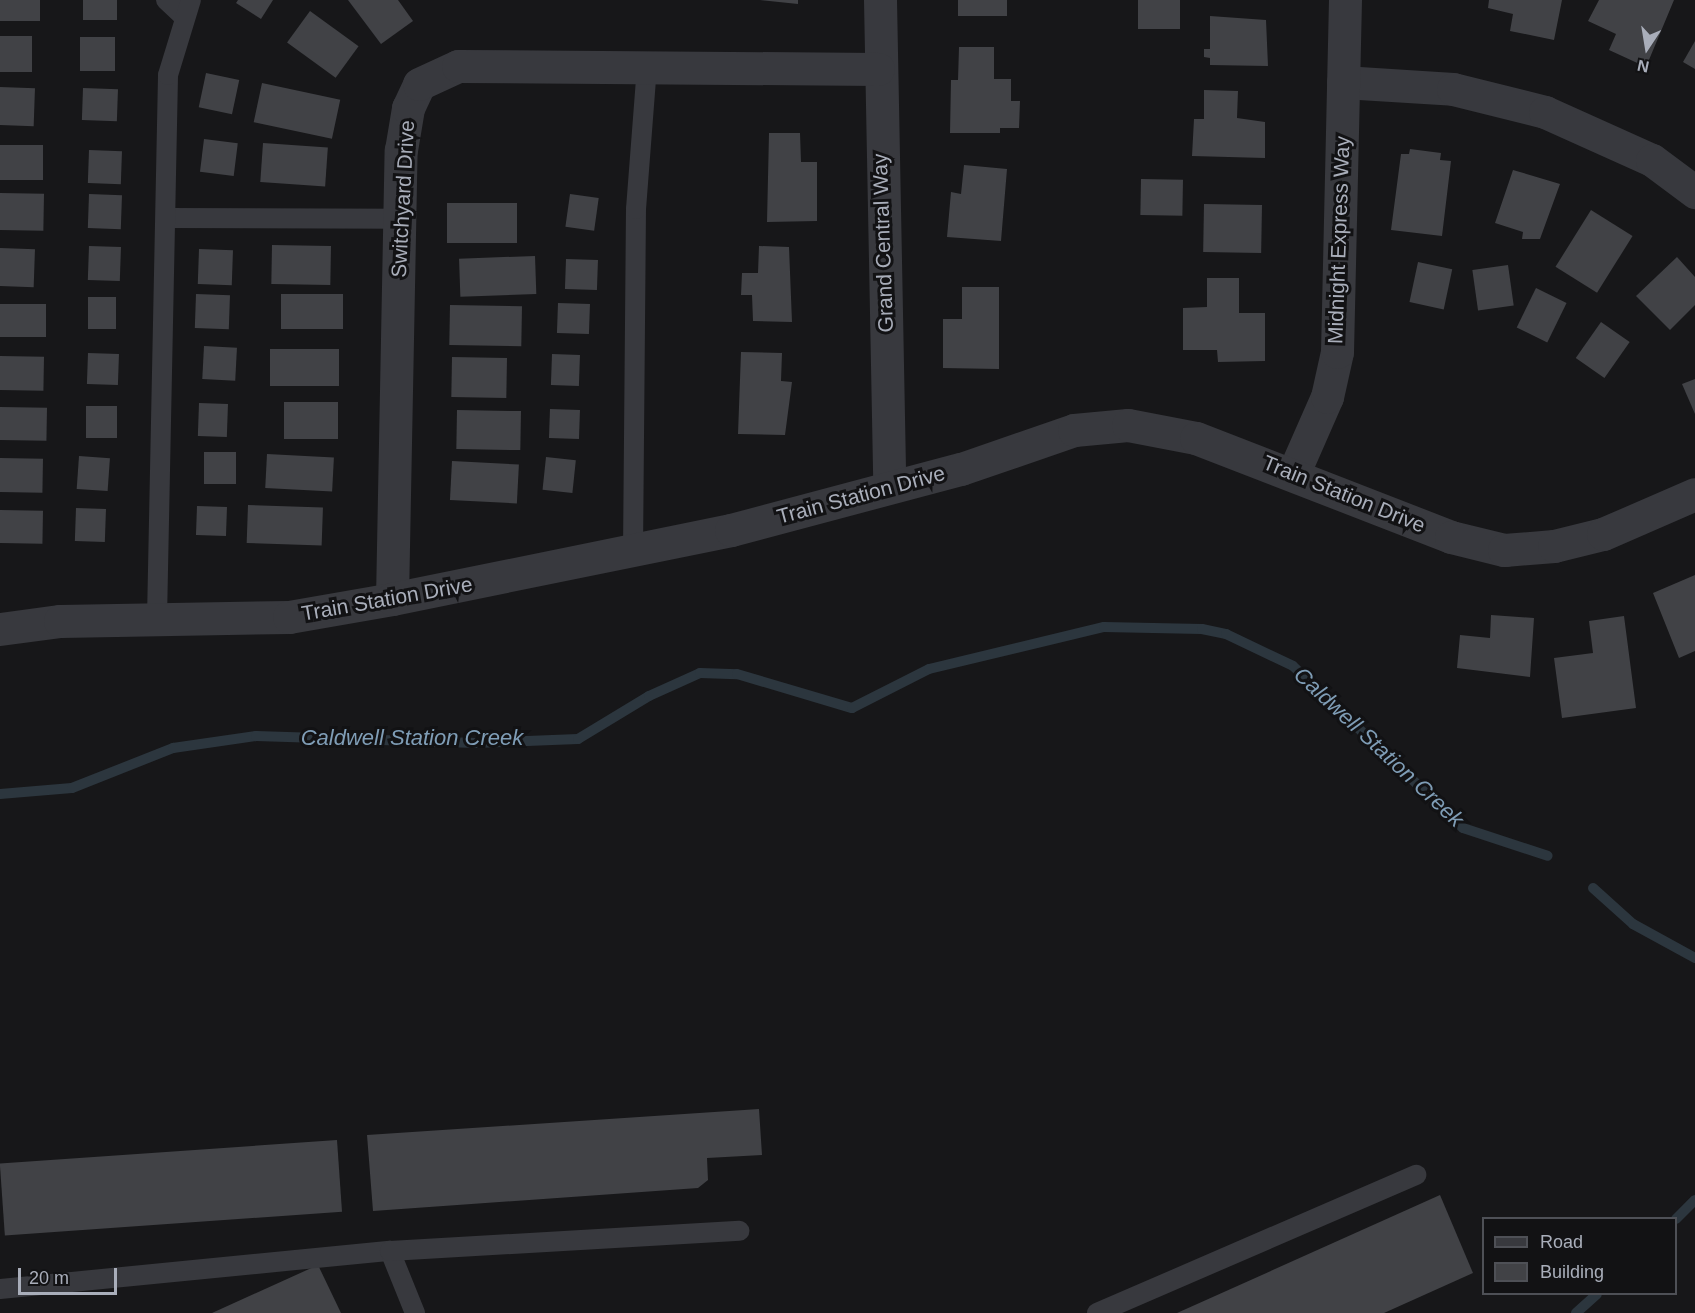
<!DOCTYPE html>
<style>
body{margin:0}
#map{position:relative;width:1695px;height:1313px;overflow:hidden;background:#171719;font-family:Helvetica,sans-serif}
div>[style]{position:absolute}
.stream>*{height:10px;margin:-5px;padding:0 5px;transform-origin:5px;border-radius:5px;background:#2c363e}
.building>*{inset:0;background:#414246;transform-origin:0 0}
.service>*{height:20px;margin:-10px;padding:0 10px;transform-origin:10px;border-radius:10px;background:#38393e}
.minor>*{height:33px;margin:-16.5px;padding:0 16.5px;transform-origin:16.5px;border-radius:16.5px;background:#38393e}
span{translate:-50% -50%;white-space:nowrap;text-align:center;line-height:1.15;-webkit-text-stroke:6px #121214;paint-order:stroke}
.street-label{font-size:21px;color:#a9aeba}
.water-label{font-size:22px;color:#7f9db6;font-style:italic}
.legend{position:absolute;left:1482px;top:1217px;width:195px;height:78px;box-sizing:border-box;background:#121214;border:2px solid #4e5056;margin:0;padding:8px 10px;list-style:none;font-size:18px;color:#a9aeba}
.legend li{display:flex;align-items:center;gap:12px;height:30px}
.legend b{width:30px;border:2px solid #4e5056}
.north{position:absolute;left:1617px;top:18px;width:60px;height:60px;-webkit-text-stroke:4px #121214;paint-order:stroke;rotate:192deg;font-size:16px;font-weight:700;line-height:24px;text-align:center;color:#a9aeba}
.north::after{content:'';display:block;margin:auto;width:21px;height:27px;background:#a9aeba;clip-path:polygon(50% 0,100% 100%,50% 72%,0 100%)}
.scale{position:absolute;left:18px;top:1268px;width:99px;height:27px;box-sizing:border-box;border:3px solid #a9aeba;border-top:0;padding-left:8px;font-size:18px;line-height:21px;white-space:nowrap;color:#a9aeba;-webkit-text-stroke:4px #121214;paint-order:stroke}
</style>
<div id="map">
<div class="stream">
<div style="left:0;top:794px;width:72px;rotate:-4.8deg"></div>
<div style="left:72px;top:788px;width:109px;rotate:-21.6deg"></div>
<div style="left:173px;top:748px;width:84px;rotate:-8.2deg"></div>
<div style="left:256px;top:736px;width:220px;rotate:1.8deg"></div>
<div style="left:476px;top:743px;width:102px;rotate:-2.2deg"></div>
<div style="left:578px;top:739px;width:83px;rotate:-31.2deg"></div>
<div style="left:649px;top:696px;width:56px;rotate:-24.3deg"></div>
<div style="left:700px;top:673px;width:37px;rotate:2deg"></div>
<div style="left:737px;top:674px;width:120px;rotate:16.5deg"></div>
<div style="left:852px;top:708px;width:86px;rotate:-26.9deg"></div>
<div style="left:929px;top:669px;width:180px;rotate:-13.5deg"></div>
<div style="left:1104px;top:627px;width:98px;rotate:1.2deg"></div>
<div style="left:1202px;top:629px;width:25px;rotate:12deg"></div>
<div style="left:1226px;top:634px;width:74px;rotate:25.5deg"></div>
<div style="left:1293px;top:666px;width:235px;rotate:43.6deg"></div>
<div style="left:1463px;top:828px;width:89px;rotate:18.2deg"></div>
<div style="left:1593px;top:888px;width:54px;rotate:42deg"></div>
<div style="left:1633px;top:924px;width:71px;rotate:28.7deg"></div>
<div style="left:1676px;top:1219px;width:27px;rotate:-45deg"></div>
<div style="left:1576px;top:1313px;width:28px;rotate:-42deg"></div>
</div>
<div class="building">
<div style="left:0;top:0;width:40px;height:21px"></div>
<div style="left:83px;top:0;width:34px;height:20px"></div>
<div style="clip-path:polygon(238px 0,273px 0,261px 19px,236px 3px)"></div>
<div style="clip-path:polygon(348px 0,398px 0,413px 21px,381px 44px)"></div>
<div style="clip-path:polygon(760px 0,798px 0,798px 4px)"></div>
<div style="left:958px;top:0;width:49px;height:16px"></div>
<div style="left:1138px;top:0;width:42px;height:29px"></div>
<div style="clip-path:polygon(1489px 0,1562px 0,1554px 40px,1510px 31px,1513px 14px,1488px 8px)"></div>
<div style="clip-path:polygon(1599px 0,1674px 0,1646px 67px,1609px 50px,1616px 34px,1588px 21px)"></div>
<div style="left:310px;top:11px;width:60px;height:39px;rotate:36deg"></div>
<div style="clip-path:polygon(1210px 16px,1266px 20px,1268px 66px,1210px 65px,1210px 58px,1204px 57px,1204px 49px,1210px 49px)"></div>
<div style="left:0;top:36px;width:32px;height:36px"></div>
<div style="left:80px;top:37px;width:35px;height:34px"></div>
<div style="clip-path:polygon(1695px 41px,1695px 69px,1683px 62px)"></div>
<div style="clip-path:polygon(959px 47px,994px 47px,994px 79px,1011px 79px,1011px 101px,1020px 101px,1019px 128px,1000px 128px,1000px 133px,950px 133px,951px 80px,958px 80px)"></div>
<div style="left:206px;top:73px;width:34px;height:35px;rotate:12deg"></div>
<div style="left:262px;top:83px;width:80px;height:40px;rotate:12deg"></div>
<div style="left:0;top:87px;width:35px;height:38px;rotate:2deg"></div>
<div style="left:83px;top:88px;width:35px;height:32px;rotate:2deg"></div>
<div style="clip-path:polygon(1204px 90px,1238px 91px,1237px 118px,1265px 122px,1265px 158px,1192px 156px,1194px 119px,1204px 119px)"></div>
<div style="clip-path:polygon(769px 133px,800px 133px,801px 162px,817px 162px,817px 221px,767px 222px)"></div>
<div style="left:204px;top:139px;width:34px;height:33px;rotate:7deg"></div>
<div style="left:263px;top:143px;width:65px;height:39px;rotate:4deg"></div>
<div style="left:0;top:145px;width:43px;height:35px"></div>
<div style="clip-path:polygon(1410px 149px,1441px 153px,1440px 160px,1451px 161px,1442px 236px,1391px 230px,1401px 154px,1409px 154px)"></div>
<div style="left:89px;top:150px;width:33px;height:33px;rotate:2deg"></div>
<div style="clip-path:polygon(964px 165px,1007px 169px,1001px 241px,947px 237px,951px 192px,961px 194px)"></div>
<div style="clip-path:polygon(1513px 170px,1560px 184px,1540px 239px,1522px 239px,1523px 232px,1495px 223px)"></div>
<div style="left:1141px;top:179px;width:42px;height:36px;rotate:1deg"></div>
<div style="left:0;top:193px;width:44px;height:37px;rotate:1deg"></div>
<div style="left:89px;top:194px;width:33px;height:34px;rotate:2deg"></div>
<div style="left:570px;top:194px;width:29px;height:33px;rotate:8deg"></div>
<div style="left:517px;top:203px;width:40px;height:70px;rotate:90deg"></div>
<div style="left:1204px;top:204px;width:58px;height:48px;rotate:1deg"></div>
<div style="left:1591px;top:210px;width:49px;height:67px;rotate:32deg"></div>
<div style="left:272px;top:245px;width:59px;height:39px;rotate:1deg"></div>
<div style="left:89px;top:246px;width:32px;height:34px;rotate:2deg"></div>
<div style="clip-path:polygon(759px 246px,789px 247px,792px 322px,753px 321px,752px 295px,741px 295px,742px 273px,758px 273px)"></div>
<div style="left:0;top:248px;width:35px;height:38px;rotate:2deg"></div>
<div style="left:199px;top:249px;width:34px;height:35px;rotate:2deg"></div>
<div style="left:535px;top:256px;width:38px;height:76px;rotate:88deg"></div>
<div style="clip-path:polygon(1677px 257px,1695px 277px,1695px 305px,1670px 330px,1636px 296px)"></div>
<div style="left:566px;top:259px;width:32px;height:30px;rotate:2deg"></div>
<div style="left:1418px;top:262px;width:35px;height:41px;rotate:12deg"></div>
<div style="left:1508px;top:265px;width:41px;height:36px;rotate:82deg"></div>
<div style="clip-path:polygon(1207px 278px,1239px 278px,1239px 313px,1265px 313px,1265px 361px,1218px 362px,1217px 350px,1183px 350px,1183px 308px,1207px 307px)"></div>
<div style="clip-path:polygon(962px 287px,999px 287px,999px 369px,943px 368px,943px 319px,962px 319px)"></div>
<div style="left:1536px;top:288px;width:34px;height:44px;rotate:26deg"></div>
<div style="left:196px;top:294px;width:34px;height:34px;rotate:2deg"></div>
<div style="left:281px;top:294px;width:62px;height:35px"></div>
<div style="left:88px;top:297px;width:28px;height:32px"></div>
<div style="left:558px;top:303px;width:32px;height:30px;rotate:2deg"></div>
<div style="left:0;top:304px;width:46px;height:33px"></div>
<div style="left:450px;top:305px;width:72px;height:40px;rotate:1deg"></div>
<div style="left:1601px;top:322px;width:35px;height:44px;rotate:35deg"></div>
<div style="left:204px;top:346px;width:33px;height:33px;rotate:3deg"></div>
<div style="left:270px;top:349px;width:69px;height:37px"></div>
<div style="clip-path:polygon(741px 352px,782px 353px,781px 381px,792px 382px,785px 435px,738px 434px)"></div>
<div style="left:88px;top:353px;width:31px;height:31px;rotate:2deg"></div>
<div style="left:552px;top:354px;width:28px;height:31px;rotate:2deg"></div>
<div style="left:0;top:356px;width:44px;height:34px;rotate:1deg"></div>
<div style="left:452px;top:357px;width:55px;height:40px;rotate:1deg"></div>
<div style="clip-path:polygon(1695px 379px,1695px 414px,1682px 384px)"></div>
<div style="left:338px;top:402px;width:37px;height:54px;rotate:90deg"></div>
<div style="left:199px;top:403px;width:29px;height:33px;rotate:2deg"></div>
<div style="left:86px;top:406px;width:31px;height:32px"></div>
<div style="left:0;top:407px;width:47px;height:33px;rotate:1deg"></div>
<div style="left:550px;top:409px;width:30px;height:29px;rotate:2deg"></div>
<div style="left:457px;top:410px;width:64px;height:39px;rotate:1deg"></div>
<div style="left:204px;top:452px;width:32px;height:32px"></div>
<div style="left:267px;top:454px;width:67px;height:34px;rotate:3deg"></div>
<div style="left:79px;top:456px;width:31px;height:33px;rotate:4deg"></div>
<div style="left:546px;top:457px;width:30px;height:33px;rotate:6deg"></div>
<div style="left:0;top:458px;width:43px;height:34px;rotate:1deg"></div>
<div style="left:452px;top:461px;width:67px;height:39px;rotate:3deg"></div>
<div style="left:248px;top:505px;width:75px;height:38px;rotate:2deg"></div>
<div style="left:197px;top:506px;width:30px;height:29px;rotate:2deg"></div>
<div style="left:76px;top:508px;width:30px;height:33px;rotate:2deg"></div>
<div style="left:0;top:510px;width:43px;height:33px;rotate:1deg"></div>
<div style="clip-path:polygon(1695px 575px,1695px 651px,1679px 658px,1653px 593px)"></div>
<div style="clip-path:polygon(1491px 615px,1534px 618px,1530px 677px,1457px 668px,1460px 635px,1490px 638px)"></div>
<div style="clip-path:polygon(1624px 616px,1636px 708px,1562px 718px,1554px 658px,1593px 653px,1589px 621px)"></div>
<div style="clip-path:polygon(759px 1109px,762px 1155px,707px 1158px,708px 1180px,698px 1188px,373px 1211px,367px 1135px)"></div>
<div style="left:337px;top:1140px;width:72px;height:338px;rotate:86deg"></div>
<div style="clip-path:polygon(1440px 1195px,1473px 1273px,1384px 1313px,1177px 1313px)"></div>
<div style="clip-path:polygon(318px 1265px,341px 1313px,212px 1313px)"></div>
</div>
<div class="service">
<div style="left:166px;top:0;width:23px;rotate:43deg"></div>
<div style="left:166px;top:218px;width:233px;rotate:0.2deg"></div>
<div style="left:633px;top:552px;width:343px;rotate:-89.5deg"></div>
<div style="left:636px;top:209px;width:143px;rotate:-85.6deg"></div>
<div style="left:157px;top:619px;width:544px;rotate:-88.84deg"></div>
<div style="left:168px;top:75px;width:78px;rotate:-73deg"></div>
<div style="left:0;top:1289px;width:392px;rotate:-5.6deg"></div>
<div style="left:415px;top:1313px;width:67px;rotate:-112deg"></div>
<div style="left:390px;top:1251px;width:350px;rotate:-3.3deg"></div>
<div style="left:1097px;top:1313px;width:348px;rotate:-23.4deg"></div>
</div>
<div class="minor">
<div style="left:880px;top:0;width:486px;rotate:88.9deg"></div>
<div style="left:1343px;top:82px;width:110px;rotate:3.6deg"></div>
<div style="left:1453px;top:89px;width:95px;rotate:14deg"></div>
<div style="left:1545px;top:112px;width:117px;rotate:24.2deg"></div>
<div style="left:1652px;top:160px;width:54px;rotate:36.7deg"></div>
<div style="left:1294px;top:472px;width:82px;rotate:-66.3deg"></div>
<div style="left:1327px;top:397px;width:46px;rotate:-77.5deg"></div>
<div style="left:1337px;top:352px;width:352px;rotate:-88.7deg"></div>
<div style="left:392px;top:599px;width:449px;rotate:-88.9deg"></div>
<div style="left:401px;top:150px;width:43px;rotate:-80.5deg"></div>
<div style="left:408px;top:108px;width:26px;rotate:-65deg"></div>
<div style="left:419px;top:84px;width:43px;rotate:-24.8deg"></div>
<div style="left:458px;top:66px;width:420px;rotate:0.4deg"></div>
<div style="left:0;top:629px;width:61px;rotate:-7.6deg"></div>
<div style="left:60px;top:621px;width:229px;rotate:-1deg"></div>
<div style="left:289px;top:617px;width:105px;rotate:-9.9deg"></div>
<div style="left:392px;top:599px;width:346px;rotate:-11.5deg"></div>
<div style="left:731px;top:530px;width:238px;rotate:-14.9deg"></div>
<div style="left:961px;top:469px;width:120px;rotate:-19deg"></div>
<div style="left:1074px;top:430px;width:54px;rotate:-5.3deg"></div>
<div style="left:1128px;top:425px;width:69px;rotate:10.8deg"></div>
<div style="left:1196px;top:438px;width:274px;rotate:21.2deg"></div>
<div style="left:1451px;top:537px;width:55px;rotate:13.8deg"></div>
<div style="left:1504px;top:550px;width:50px;rotate:-4.6deg"></div>
<div style="left:1554px;top:546px;width:50px;rotate:-13.8deg"></div>
<div style="left:1603px;top:534px;width:100px;rotate:-23.5deg"></div>
</div>
<div class="street-label">
<span style="left:403px;top:199px;rotate:-87deg">Switchyard Drive</span>
<span style="left:1339px;top:240px;rotate:-88deg">Midnight Express Way</span>
<span style="left:883px;top:243px;rotate:-92deg">Grand Central Way</span>
<span style="left:1344px;top:494px;rotate:22deg">Train Station Drive</span>
<span style="left:861px;top:495px;rotate:-15deg">Train Station Drive</span>
<span style="left:387px;top:599px;rotate:-10deg">Train Station Drive</span>
</div>
<div class="water-label">
<span style="left:412px;top:738px">Caldwell Station Creek</span>
<span style="left:1379px;top:747px;rotate:43deg">Caldwell Station Creek</span>
</div>
<ul class="legend">
<li><b style="height:8px;background:#38393e"></b>Road</li>
<li><b style="height:16px;background:#414246"></b>Building</li>
</ul>
<div class="north">N</div>
<div class="scale">20 m</div>
</div>
